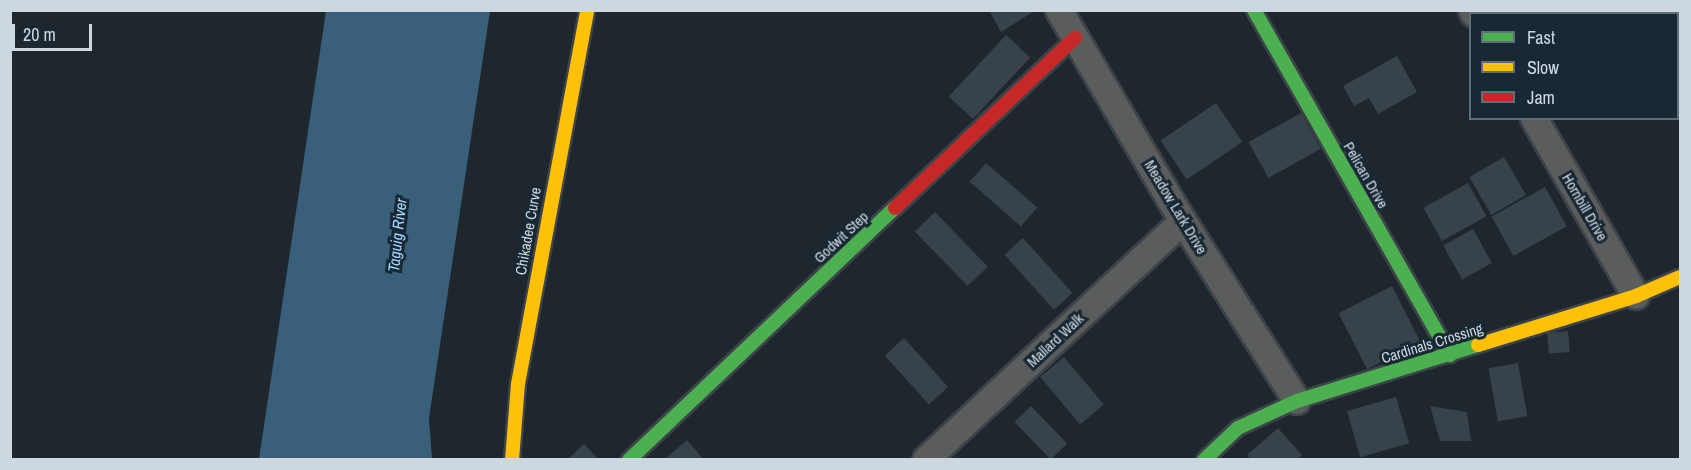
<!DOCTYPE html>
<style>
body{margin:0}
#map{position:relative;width:1691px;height:470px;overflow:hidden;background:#1e272e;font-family:"Archivo Narrow",sans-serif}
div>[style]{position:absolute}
.water>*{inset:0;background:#3a5f7a}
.building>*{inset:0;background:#37424a;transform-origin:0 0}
.roads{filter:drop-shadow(2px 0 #3c4349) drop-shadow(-2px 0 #3c4349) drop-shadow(0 2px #3c4349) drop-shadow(0 -2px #3c4349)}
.street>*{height:26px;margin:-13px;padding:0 13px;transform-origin:13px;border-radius:13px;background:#5a5d5c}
.fast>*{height:14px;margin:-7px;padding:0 7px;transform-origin:7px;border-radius:7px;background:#4caf50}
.slow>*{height:14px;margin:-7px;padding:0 7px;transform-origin:7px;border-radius:7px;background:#ffc107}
.jam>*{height:14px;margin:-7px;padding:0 7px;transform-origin:7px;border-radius:7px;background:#c62828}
span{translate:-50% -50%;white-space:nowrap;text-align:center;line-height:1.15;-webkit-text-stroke:6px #182834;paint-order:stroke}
.street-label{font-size:15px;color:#cdd7df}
.water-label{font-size:16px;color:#a4d7fe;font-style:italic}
.frame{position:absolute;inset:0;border:12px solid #cdd7df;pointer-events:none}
.legend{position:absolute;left:1469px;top:12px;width:210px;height:108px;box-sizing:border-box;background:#182834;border:2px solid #606e78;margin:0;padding:8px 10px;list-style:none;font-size:18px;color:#cdd7df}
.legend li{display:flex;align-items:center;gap:12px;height:30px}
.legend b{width:30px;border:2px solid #606e78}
.scale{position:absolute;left:12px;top:24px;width:80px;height:27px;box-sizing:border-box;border:3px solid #cdd7df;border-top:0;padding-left:8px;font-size:18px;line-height:21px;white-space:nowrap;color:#cdd7df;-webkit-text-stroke:4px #182834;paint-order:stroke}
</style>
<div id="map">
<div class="water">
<div style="clip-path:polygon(326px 11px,490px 11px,429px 418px,432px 459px,259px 459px)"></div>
</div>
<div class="building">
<div style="clip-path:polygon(989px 10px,1036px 10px,1001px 32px)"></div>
<div style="left:1006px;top:35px;width:33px;height:84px;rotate:43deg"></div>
<div style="clip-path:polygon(1397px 56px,1417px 92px,1378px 114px,1369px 98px,1354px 106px,1343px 86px)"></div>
<div style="left:1216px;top:103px;width:47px;height:67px;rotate:56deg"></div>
<div style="left:1301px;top:113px;width:41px;height:60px;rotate:61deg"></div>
<div style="left:1504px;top:157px;width:44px;height:40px;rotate:60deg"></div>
<div style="left:986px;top:163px;width:68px;height:25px;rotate:41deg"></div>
<div style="left:1468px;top:183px;width:38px;height:51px;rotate:61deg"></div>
<div style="left:1545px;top:187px;width:45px;height:61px;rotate:61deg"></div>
<div style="left:935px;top:212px;width:76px;height:28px;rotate:46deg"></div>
<div style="left:1473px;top:229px;width:39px;height:34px;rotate:61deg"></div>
<div style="left:1023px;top:238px;width:74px;height:25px;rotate:48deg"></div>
<div style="left:1392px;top:286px;width:63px;height:60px;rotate:63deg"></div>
<div style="left:1568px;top:331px;width:21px;height:21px;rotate:85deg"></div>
<div style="left:904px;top:338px;width:66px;height:26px;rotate:48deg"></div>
<div style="left:1064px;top:357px;width:62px;height:31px;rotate:50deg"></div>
<div style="left:1518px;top:363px;width:54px;height:30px;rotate:80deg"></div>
<div style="left:1396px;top:397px;width:48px;height:51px;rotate:74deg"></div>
<div style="left:1031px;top:406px;width:52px;height:23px;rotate:46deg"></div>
<div style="clip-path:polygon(1430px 406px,1467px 412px,1471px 441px,1440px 441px)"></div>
<div style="clip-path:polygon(1278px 428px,1302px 455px,1296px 460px,1251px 460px,1247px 455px)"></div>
<div style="clip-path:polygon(687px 440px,704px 460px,664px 460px)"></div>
<div style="clip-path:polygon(584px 444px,599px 460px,569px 458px)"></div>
</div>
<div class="roads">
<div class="street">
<div style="left:1059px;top:10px;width:245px;rotate:59.6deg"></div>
<div style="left:1183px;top:221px;width:213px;rotate:57.7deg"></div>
<div style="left:1472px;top:10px;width:4px;rotate:63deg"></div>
<div style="left:1534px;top:118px;width:205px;rotate:60.2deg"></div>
<div style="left:926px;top:460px;width:351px;rotate:-42.9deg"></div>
</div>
<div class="fast">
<div style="left:1254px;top:10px;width:397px;rotate:60.4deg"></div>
<div style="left:629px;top:460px;width:366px;rotate:-43.5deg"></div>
<div style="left:1204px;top:460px;width:47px;rotate:-43.3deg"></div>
<div style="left:1238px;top:428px;width:65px;rotate:-24.6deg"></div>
<div style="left:1297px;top:401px;width:189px;rotate:-17.2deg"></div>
</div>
<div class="slow">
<div style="left:1478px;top:345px;width:165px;rotate:-17.2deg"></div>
<div style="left:1636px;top:296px;width:48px;rotate:-23.4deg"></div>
<div style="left:512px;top:460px;width:76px;rotate:-85.5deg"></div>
<div style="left:518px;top:384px;width:380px;rotate:-79.5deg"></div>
</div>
<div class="jam">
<div style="left:895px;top:208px;width:248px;rotate:-43.4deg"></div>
</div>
</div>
<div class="street-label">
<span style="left:1366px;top:175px;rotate:60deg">Pelican Drive</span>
<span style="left:1176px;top:207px;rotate:59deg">Meadow Lark Drive</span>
<span style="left:1585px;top:207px;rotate:60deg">Hornbill Drive</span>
<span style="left:528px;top:231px;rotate:-80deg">Chikadee Curve</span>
<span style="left:841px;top:237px;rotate:-43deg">Godwit Step</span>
<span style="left:1055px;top:340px;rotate:-43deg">Mallard Walk</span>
<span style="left:1432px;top:343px;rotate:-17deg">Cardinals Crossing</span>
</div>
<div class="water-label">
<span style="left:397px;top:235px;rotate:-84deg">Taguig River</span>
</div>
<div class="frame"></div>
<ul class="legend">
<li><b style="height:8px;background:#4caf50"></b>Fast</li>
<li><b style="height:8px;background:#ffc107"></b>Slow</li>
<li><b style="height:8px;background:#c62828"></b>Jam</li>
</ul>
<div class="scale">20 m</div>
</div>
